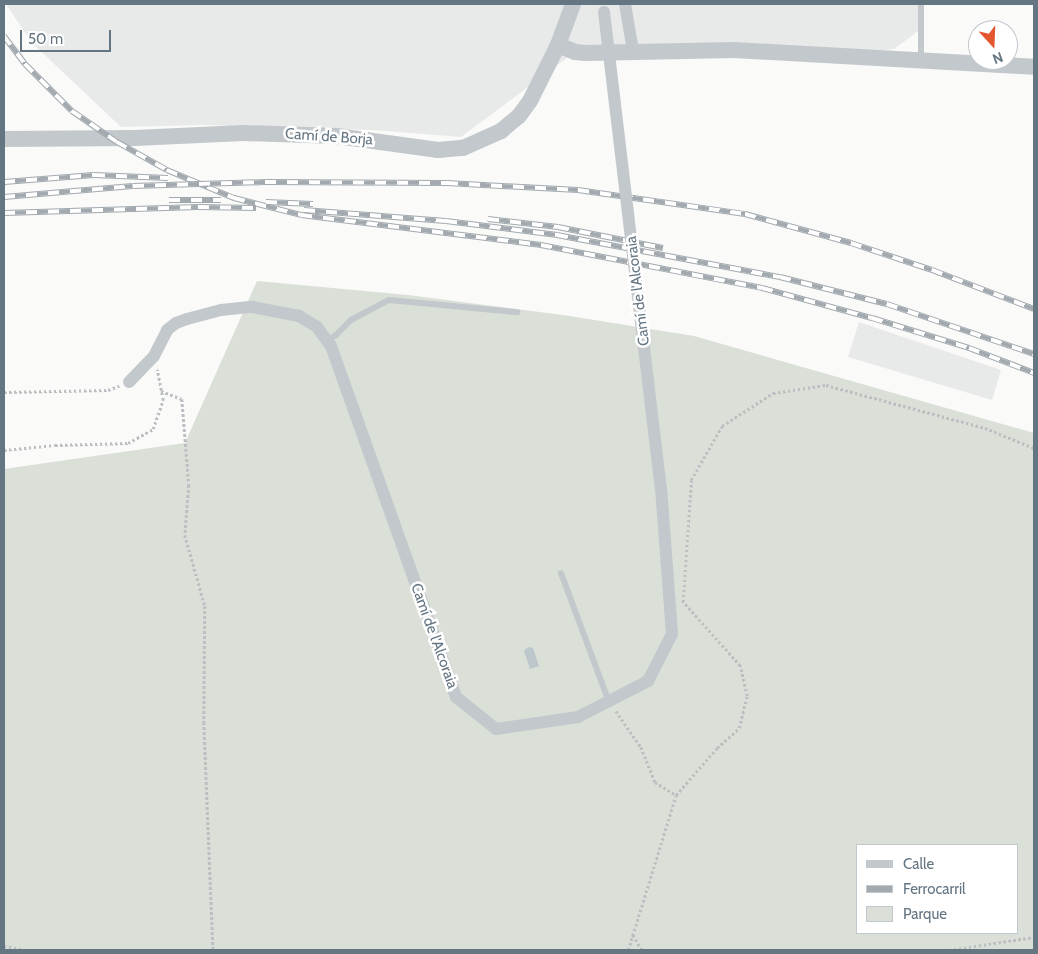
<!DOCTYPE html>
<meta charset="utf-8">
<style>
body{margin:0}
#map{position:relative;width:1038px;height:954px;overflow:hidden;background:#fafaf8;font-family:Cabin,sans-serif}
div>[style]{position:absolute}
.built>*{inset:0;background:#e8e9e9}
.green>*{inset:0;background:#dadfd7}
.water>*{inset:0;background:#bbc7cb}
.path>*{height:2.5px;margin-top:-1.25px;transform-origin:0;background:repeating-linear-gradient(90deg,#bbbfc2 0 2.5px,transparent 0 5px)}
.service>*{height:6px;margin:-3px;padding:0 3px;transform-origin:3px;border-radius:3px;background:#c3c8cc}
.minor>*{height:12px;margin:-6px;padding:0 6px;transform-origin:6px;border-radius:6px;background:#c3c8cc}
.tertiary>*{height:16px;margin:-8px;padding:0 8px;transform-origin:8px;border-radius:8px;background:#c3c8cc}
.rail>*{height:5.5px;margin-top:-2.75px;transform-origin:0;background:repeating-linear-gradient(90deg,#fff 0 11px,#a2aab0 0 22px);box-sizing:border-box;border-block:1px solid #a2aab0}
.minor-bridge>*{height:12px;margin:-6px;padding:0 6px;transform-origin:6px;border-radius:6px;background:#c3c8cc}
span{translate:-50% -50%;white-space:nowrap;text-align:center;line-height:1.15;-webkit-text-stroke:5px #fff;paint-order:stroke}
.street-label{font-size:15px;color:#657683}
.frame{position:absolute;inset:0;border:5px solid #657683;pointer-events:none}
.legend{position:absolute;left:856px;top:844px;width:162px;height:90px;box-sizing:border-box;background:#fff;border:1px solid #c1c8cd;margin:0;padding:6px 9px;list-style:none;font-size:15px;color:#657683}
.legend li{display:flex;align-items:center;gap:10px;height:25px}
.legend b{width:25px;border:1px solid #c1c8cd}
.north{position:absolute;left:968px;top:20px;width:50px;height:50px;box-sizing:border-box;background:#fff;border:1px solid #c1c8cd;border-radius:50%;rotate:160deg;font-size:14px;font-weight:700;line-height:20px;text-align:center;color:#657683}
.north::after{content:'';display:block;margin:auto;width:18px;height:22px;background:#e4572e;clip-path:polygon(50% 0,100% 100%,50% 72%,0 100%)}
.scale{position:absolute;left:20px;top:30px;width:91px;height:22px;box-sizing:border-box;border:2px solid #657683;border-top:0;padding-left:6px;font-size:15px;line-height:18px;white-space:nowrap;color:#657683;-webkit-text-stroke:4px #fff;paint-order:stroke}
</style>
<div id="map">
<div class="built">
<div style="clip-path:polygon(6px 4px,919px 4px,921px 29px,894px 49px,846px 56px,575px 52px,461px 137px,373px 130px,203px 125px,121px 127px,32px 43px)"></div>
<div style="clip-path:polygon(859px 322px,1001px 370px,992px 400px,848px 357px)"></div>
</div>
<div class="green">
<div style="clip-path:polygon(evenodd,257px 281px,408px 295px,563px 315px,694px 336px,1034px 433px,1034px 950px,4px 950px,4px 469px,185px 443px,257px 281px,857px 845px,1017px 845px,1017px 933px,857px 933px,857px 845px)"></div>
</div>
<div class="water">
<div style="clip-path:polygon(528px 647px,533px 648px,539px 666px,530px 669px,524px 651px)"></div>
</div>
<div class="path">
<div style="left:161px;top:391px;width:22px;rotate:21deg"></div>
<div style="left:182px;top:399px;width:86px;rotate:85.3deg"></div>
<div style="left:189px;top:485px;width:50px;rotate:94.6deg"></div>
<div style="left:185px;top:535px;width:74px;rotate:74.3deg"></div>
<div style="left:205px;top:606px;width:116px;rotate:90.5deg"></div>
<div style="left:204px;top:722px;width:228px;rotate:87.7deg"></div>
<div style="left:4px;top:392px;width:104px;rotate:-1.1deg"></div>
<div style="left:108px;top:390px;width:12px;rotate:-20deg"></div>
<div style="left:4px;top:450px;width:51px;rotate:-5.6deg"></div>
<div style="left:55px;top:445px;width:73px;rotate:-1.6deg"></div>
<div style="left:128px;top:443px;width:29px;rotate:-29deg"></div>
<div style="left:153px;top:429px;width:31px;rotate:-71deg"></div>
<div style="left:163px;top:400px;width:31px;rotate:-101deg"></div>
<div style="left:683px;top:602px;width:122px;rotate:-86.2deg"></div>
<div style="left:691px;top:480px;width:62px;rotate:-60.1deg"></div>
<div style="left:722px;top:426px;width:61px;rotate:-32.9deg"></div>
<div style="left:773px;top:393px;width:54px;rotate:-8.6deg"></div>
<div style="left:826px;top:385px;width:165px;rotate:15.1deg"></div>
<div style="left:985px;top:428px;width:53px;rotate:22.2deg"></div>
<div style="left:616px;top:711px;width:44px;rotate:55.2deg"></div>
<div style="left:641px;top:747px;width:38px;rotate:68deg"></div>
<div style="left:655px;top:782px;width:25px;rotate:32deg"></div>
<div style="left:633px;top:935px;width:17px;rotate:59deg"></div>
<div style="left:4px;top:946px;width:20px;rotate:11deg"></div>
<div style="left:628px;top:950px;width:162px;rotate:-72.8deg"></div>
<div style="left:676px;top:795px;width:62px;rotate:-48.9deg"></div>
<div style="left:717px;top:748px;width:30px;rotate:-42deg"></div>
<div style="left:739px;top:728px;width:33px;rotate:-76deg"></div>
<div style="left:747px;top:696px;width:31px;rotate:-103deg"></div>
<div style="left:740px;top:666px;width:87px;rotate:-131.7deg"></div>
<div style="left:949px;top:950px;width:86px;rotate:-8.7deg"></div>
</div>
<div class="service">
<div style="left:921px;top:60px;width:56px;rotate:-90deg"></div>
<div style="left:328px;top:340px;width:9px;rotate:-32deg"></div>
<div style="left:336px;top:335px;width:21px;rotate:-45deg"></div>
<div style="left:351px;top:320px;width:43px;rotate:-27.8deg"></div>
<div style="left:389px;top:300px;width:129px;rotate:5.4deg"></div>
<div style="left:561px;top:573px;width:138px;rotate:69.6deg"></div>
</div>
<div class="minor">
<div style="left:625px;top:4px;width:48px;rotate:80.3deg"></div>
<div style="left:129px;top:382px;width:36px;rotate:-46deg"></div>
<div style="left:154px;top:356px;width:29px;rotate:-63deg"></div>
<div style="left:167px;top:330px;width:11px;rotate:-38deg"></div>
<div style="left:176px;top:323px;width:12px;rotate:-20deg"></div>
<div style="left:187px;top:319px;width:35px;rotate:-15deg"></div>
<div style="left:221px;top:310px;width:31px;rotate:-6deg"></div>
<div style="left:252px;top:307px;width:48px;rotate:10.8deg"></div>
<div style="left:299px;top:316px;width:21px;rotate:31deg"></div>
<div style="left:317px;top:327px;width:24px;rotate:54deg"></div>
<div style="left:331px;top:346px;width:373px;rotate:70.4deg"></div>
<div style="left:456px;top:697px;width:51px;rotate:38.7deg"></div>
<div style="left:496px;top:729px;width:83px;rotate:-8.3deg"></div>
<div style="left:578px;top:717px;width:79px;rotate:-27.2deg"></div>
<div style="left:648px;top:681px;width:53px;rotate:-62.9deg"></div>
<div style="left:672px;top:634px;width:146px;rotate:-94.3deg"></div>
</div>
<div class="tertiary">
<div style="left:558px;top:45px;width:18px;rotate:22deg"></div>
<div style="left:575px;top:52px;width:11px;rotate:5deg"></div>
<div style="left:586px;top:53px;width:148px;rotate:-1.2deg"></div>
<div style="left:734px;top:50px;width:300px;rotate:3.2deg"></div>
<div style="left:4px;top:139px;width:131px;rotate:-0.4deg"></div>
<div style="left:135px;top:138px;width:108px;rotate:-2.7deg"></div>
<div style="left:243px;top:133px;width:94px;rotate:1.8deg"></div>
<div style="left:337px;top:136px;width:102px;rotate:7.9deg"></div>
<div style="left:438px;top:150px;width:25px;rotate:-5deg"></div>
<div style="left:463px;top:148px;width:42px;rotate:-24.1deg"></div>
<div style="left:501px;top:131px;width:23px;rotate:-40deg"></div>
<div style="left:519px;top:116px;width:19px;rotate:-54deg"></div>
<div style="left:530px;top:101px;width:63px;rotate:-63.4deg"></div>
<div style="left:558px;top:45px;width:44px;rotate:-69.9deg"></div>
</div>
<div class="rail">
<div style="left:4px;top:36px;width:35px;rotate:53deg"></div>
<div style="left:25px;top:64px;width:66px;rotate:45deg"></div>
<div style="left:72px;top:111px;width:55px;rotate:34.6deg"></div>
<div style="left:117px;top:142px;width:57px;rotate:29.2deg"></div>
<div style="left:167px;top:170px;width:73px;rotate:22.7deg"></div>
<div style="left:234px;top:198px;width:69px;rotate:14.2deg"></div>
<div style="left:301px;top:215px;width:242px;rotate:7.1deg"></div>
<div style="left:541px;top:245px;width:225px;rotate:11deg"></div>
<div style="left:762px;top:288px;width:114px;rotate:15.3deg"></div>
<div style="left:872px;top:318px;width:102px;rotate:17.2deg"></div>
<div style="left:969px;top:348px;width:70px;rotate:21deg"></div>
<div style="left:4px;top:182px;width:90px;rotate:-4.4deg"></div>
<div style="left:94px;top:175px;width:74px;rotate:2.3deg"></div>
<div style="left:4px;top:197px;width:129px;rotate:-4.9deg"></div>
<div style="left:133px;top:186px;width:132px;rotate:-1.7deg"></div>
<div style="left:265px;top:182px;width:182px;rotate:0.3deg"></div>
<div style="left:447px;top:183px;width:131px;rotate:3.1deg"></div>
<div style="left:578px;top:190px;width:169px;rotate:8.2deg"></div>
<div style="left:745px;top:214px;width:110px;rotate:15.3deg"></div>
<div style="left:851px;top:243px;width:85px;rotate:18.4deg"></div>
<div style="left:932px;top:270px;width:109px;rotate:20.9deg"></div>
<div style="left:169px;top:200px;width:52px"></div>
<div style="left:266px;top:202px;width:47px;rotate:2.4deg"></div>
<div style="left:304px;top:210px;width:142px;rotate:4.4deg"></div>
<div style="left:446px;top:221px;width:112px;rotate:7.2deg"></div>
<div style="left:557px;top:235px;width:227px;rotate:10.7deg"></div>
<div style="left:780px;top:277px;width:110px;rotate:14.2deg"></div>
<div style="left:887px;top:304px;width:155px;rotate:18.8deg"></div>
<div style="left:4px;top:213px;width:194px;rotate:-1.8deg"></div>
<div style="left:198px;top:207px;width:58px;rotate:1deg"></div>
<div style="left:488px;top:219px;width:70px;rotate:6.5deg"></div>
<div style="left:558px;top:227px;width:107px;rotate:11.3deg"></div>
</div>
<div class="minor-bridge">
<div style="left:604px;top:12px;width:479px;rotate:83.2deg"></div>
</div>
<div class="street-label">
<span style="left:329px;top:137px;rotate:4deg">Camí de Borja</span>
<span style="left:638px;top:291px;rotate:-97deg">Camí de l'Alcoraia</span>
<span style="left:434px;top:636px;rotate:70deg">Camí de l'Alcoraia</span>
</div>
<div class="frame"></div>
<ul class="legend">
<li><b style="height:6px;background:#c3c8cc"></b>Calle</li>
<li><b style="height:6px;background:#a2aab0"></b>Ferrocarril</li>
<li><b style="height:14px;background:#dadfd7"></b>Parque</li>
</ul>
<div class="north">N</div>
<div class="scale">50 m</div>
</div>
